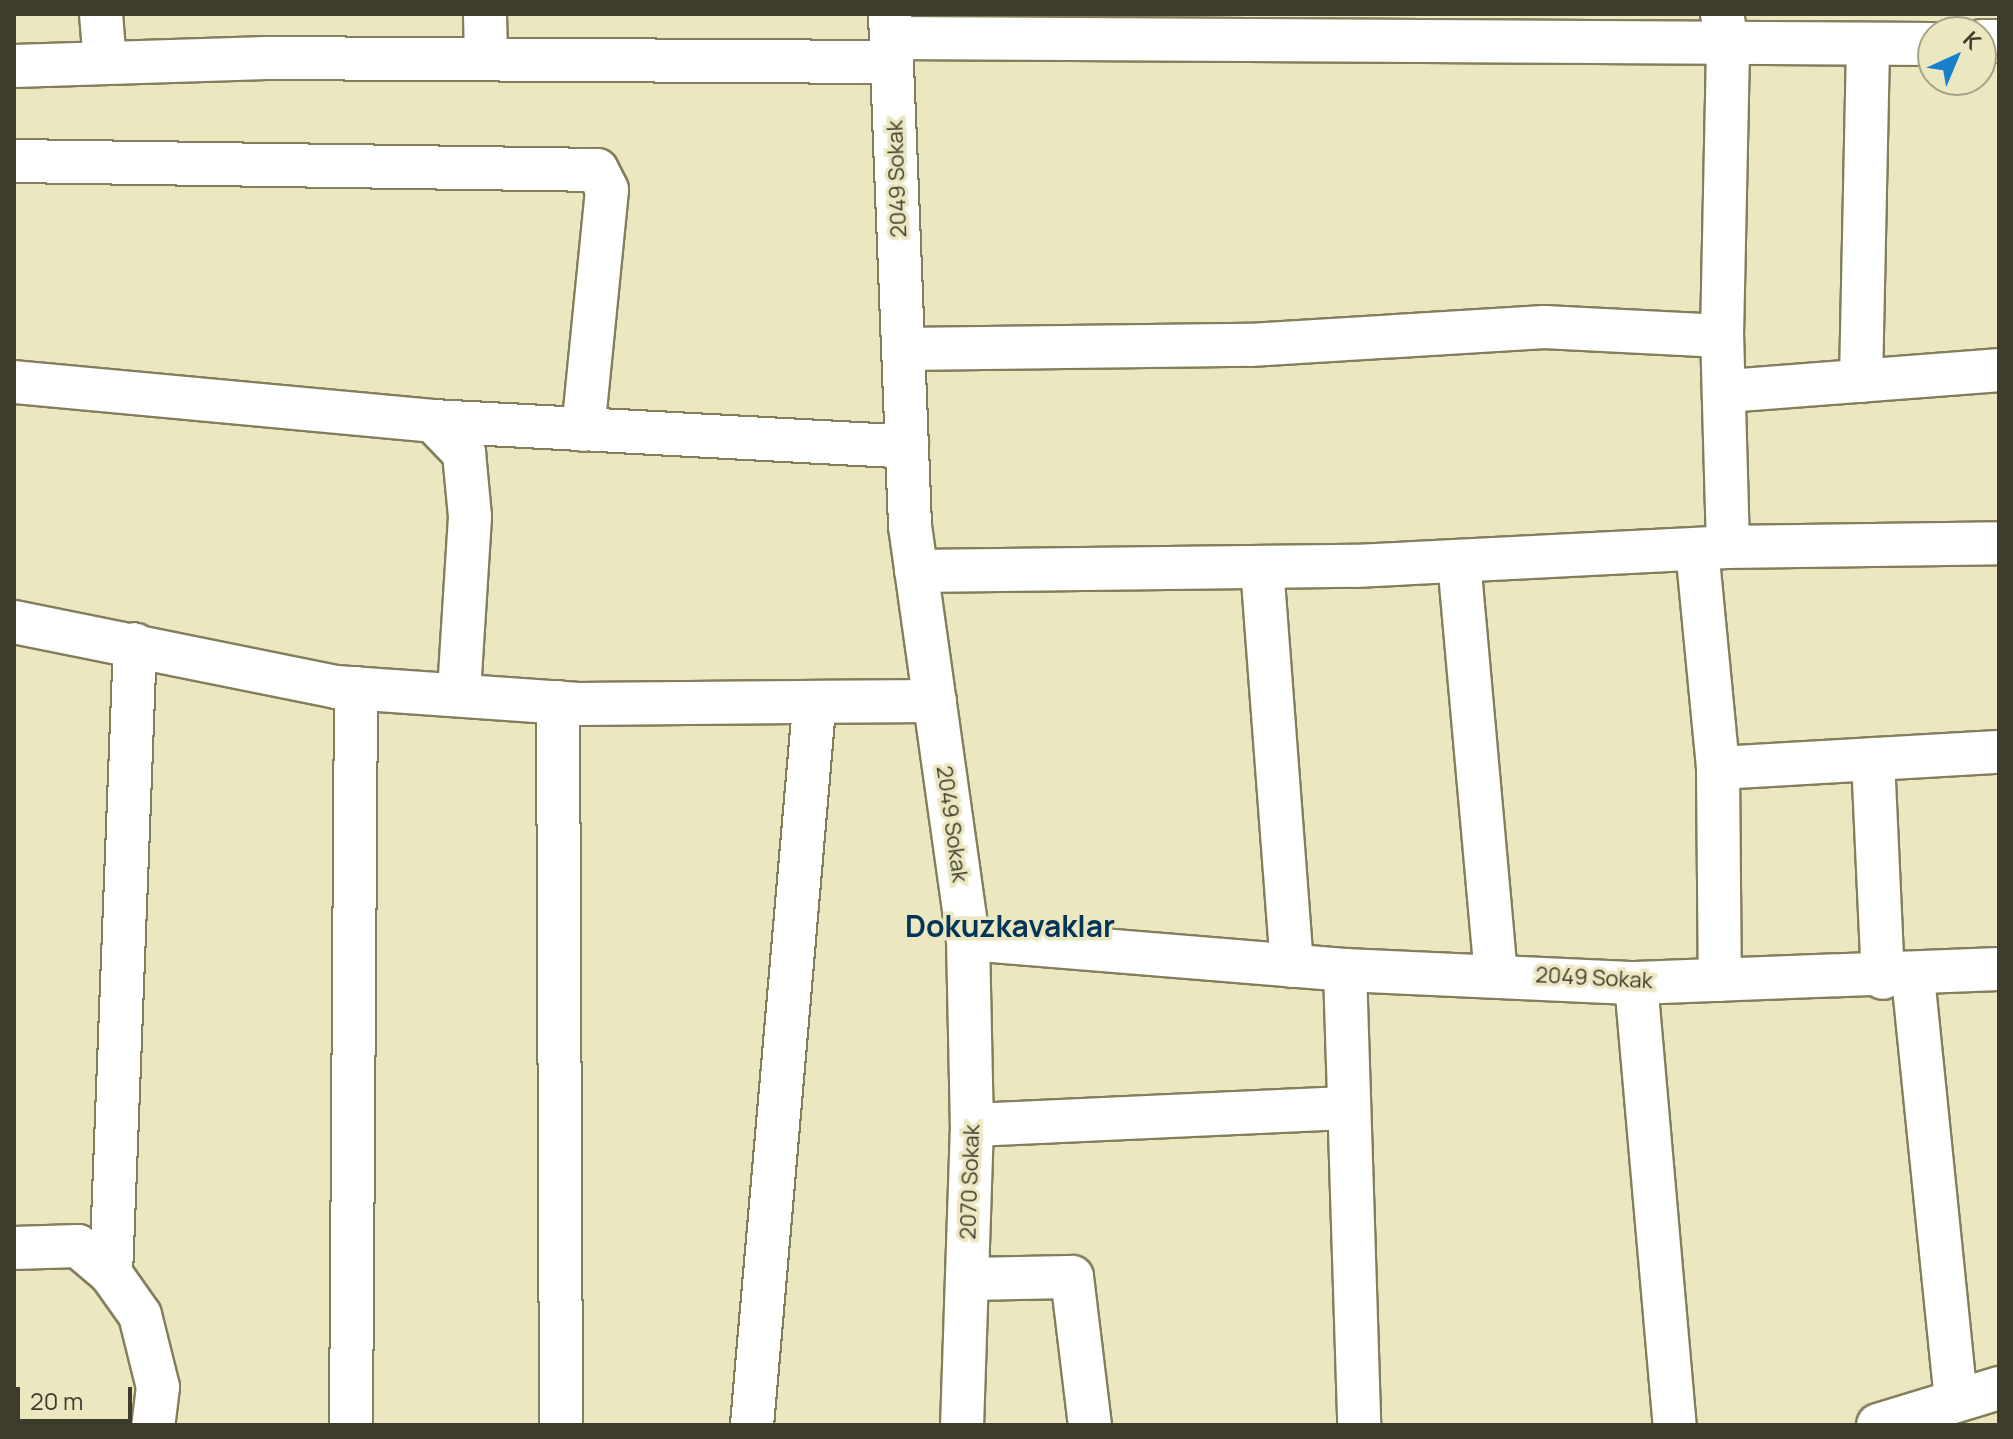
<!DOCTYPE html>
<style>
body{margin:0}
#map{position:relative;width:2013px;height:1439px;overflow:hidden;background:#ebe7c1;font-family:Manrope,sans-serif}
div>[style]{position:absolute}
.roads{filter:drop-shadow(2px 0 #837e5c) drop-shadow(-2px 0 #837e5c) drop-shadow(0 2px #837e5c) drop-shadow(0 -2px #837e5c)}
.minor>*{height:42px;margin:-21px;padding:0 21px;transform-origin:21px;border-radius:21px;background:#fff}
span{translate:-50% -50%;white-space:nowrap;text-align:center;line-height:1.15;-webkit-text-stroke:7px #ebe7c1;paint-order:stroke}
.street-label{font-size:22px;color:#3e3c2d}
.district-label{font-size:30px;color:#043559;font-weight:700}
.frame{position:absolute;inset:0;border:16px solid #3e3c2d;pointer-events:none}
.north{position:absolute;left:1917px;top:16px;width:80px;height:80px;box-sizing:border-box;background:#ebe7c1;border:2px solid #a6a386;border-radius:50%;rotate:44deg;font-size:22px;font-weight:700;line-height:32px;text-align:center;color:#3e3c2d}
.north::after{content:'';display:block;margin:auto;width:28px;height:36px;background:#1780ca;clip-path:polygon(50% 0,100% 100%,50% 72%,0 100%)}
.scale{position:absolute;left:16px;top:1387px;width:116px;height:36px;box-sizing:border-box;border:4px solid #3e3c2d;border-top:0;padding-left:10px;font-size:24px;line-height:28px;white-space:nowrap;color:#3e3c2d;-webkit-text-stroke:6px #ebe7c1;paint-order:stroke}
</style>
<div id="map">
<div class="roads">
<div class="minor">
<div style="left:101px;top:14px;width:49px;rotate:85.3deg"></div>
<div style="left:485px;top:14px;width:43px;rotate:88.7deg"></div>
<div style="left:890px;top:14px;width:512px;rotate:87.76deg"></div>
<div style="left:910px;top:526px;width:417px;rotate:82deg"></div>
<div style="left:968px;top:939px;width:186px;rotate:88.8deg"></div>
<div style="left:972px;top:1125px;width:300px;rotate:91.9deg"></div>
<div style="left:892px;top:38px;width:1041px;rotate:0.33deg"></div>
<div style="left:1981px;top:41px;width:18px"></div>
<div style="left:14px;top:66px;width:253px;rotate:-1.8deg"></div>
<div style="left:267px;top:58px;width:625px;rotate:0.37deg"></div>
<div style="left:14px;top:161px;width:583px;rotate:0.88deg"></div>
<div style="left:597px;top:170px;width:22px;rotate:63deg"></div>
<div style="left:607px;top:190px;width:241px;rotate:95.7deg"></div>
<div style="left:903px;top:349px;width:347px;rotate:-0.7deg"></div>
<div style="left:1250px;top:345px;width:295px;rotate:-3.5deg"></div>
<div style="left:1544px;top:327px;width:178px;rotate:2.9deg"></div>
<div style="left:1861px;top:381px;width:334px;rotate:-88.8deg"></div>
<div style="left:14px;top:382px;width:421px;rotate:5.3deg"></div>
<div style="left:433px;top:421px;width:45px;rotate:45.9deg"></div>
<div style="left:464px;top:453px;width:64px;rotate:84.6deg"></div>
<div style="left:470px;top:517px;width:176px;rotate:93.6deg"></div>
<div style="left:1727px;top:391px;width:273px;rotate:-4.4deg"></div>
<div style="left:433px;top:421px;width:475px;rotate:3.1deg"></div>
<div style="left:1728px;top:547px;width:271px;rotate:-0.8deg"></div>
<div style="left:1697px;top:549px;width:220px;rotate:84.5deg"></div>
<div style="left:1718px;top:768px;width:212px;rotate:89.5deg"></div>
<div style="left:1459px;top:561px;width:414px;rotate:84.9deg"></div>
<div style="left:1262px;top:567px;width:400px;rotate:85.7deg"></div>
<div style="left:916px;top:571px;width:439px;rotate:-0.7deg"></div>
<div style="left:1355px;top:566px;width:373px;rotate:-2.9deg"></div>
<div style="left:1728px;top:547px;width:211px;rotate:-91.6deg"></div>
<div style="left:1722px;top:336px;width:291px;rotate:-88.8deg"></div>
<div style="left:1728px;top:45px;width:32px;rotate:-101deg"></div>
<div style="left:14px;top:622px;width:328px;rotate:11.4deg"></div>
<div style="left:336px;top:687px;width:243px;rotate:4deg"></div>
<div style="left:578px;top:704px;width:357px;rotate:-0.5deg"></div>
<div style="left:558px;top:702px;width:723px;rotate:89.76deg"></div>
<div style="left:1873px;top:759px;width:219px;rotate:87.4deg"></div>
<div style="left:1718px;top:768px;width:281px;rotate:-3.3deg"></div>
<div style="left:968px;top:939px;width:378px;rotate:4.7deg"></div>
<div style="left:1345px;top:970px;width:291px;rotate:2.6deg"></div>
<div style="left:1636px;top:983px;width:363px;rotate:-2.2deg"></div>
<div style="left:1345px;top:970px;width:455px;rotate:88.2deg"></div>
<div style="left:1913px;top:977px;width:423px;rotate:84.2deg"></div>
<div style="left:1636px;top:983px;width:444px;rotate:85deg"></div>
<div style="left:972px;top:1125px;width:375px;rotate:-2.6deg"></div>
<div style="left:14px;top:1248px;width:64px;rotate:-1.8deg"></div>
<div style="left:78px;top:1246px;width:43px;rotate:40.3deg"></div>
<div style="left:111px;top:1274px;width:50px;rotate:54.7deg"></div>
<div style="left:140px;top:1315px;width:74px;rotate:76deg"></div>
<div style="left:158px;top:1387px;width:38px;rotate:97deg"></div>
<div style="left:111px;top:1274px;width:630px;rotate:-87.82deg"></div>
<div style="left:967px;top:1279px;width:105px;rotate:-1.1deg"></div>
<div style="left:1072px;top:1277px;width:149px;rotate:83.1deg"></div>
<div style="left:351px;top:1425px;width:737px;rotate:-89.61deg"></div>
<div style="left:752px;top:1425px;width:721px;rotate:-85.06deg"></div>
<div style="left:1878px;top:1425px;width:127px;rotate:-17deg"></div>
</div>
</div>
<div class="street-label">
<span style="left:897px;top:179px;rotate:-92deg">2049 Sokak</span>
<span style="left:952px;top:824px;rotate:82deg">2049 Sokak</span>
<span style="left:1594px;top:978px;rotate:3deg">2049 Sokak</span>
<span style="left:970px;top:1182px;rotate:-88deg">2070 Sokak</span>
</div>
<div class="district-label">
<span style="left:1010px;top:926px">Dokuzkavaklar</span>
</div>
<div class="frame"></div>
<div class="north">K</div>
<div class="scale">20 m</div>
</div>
